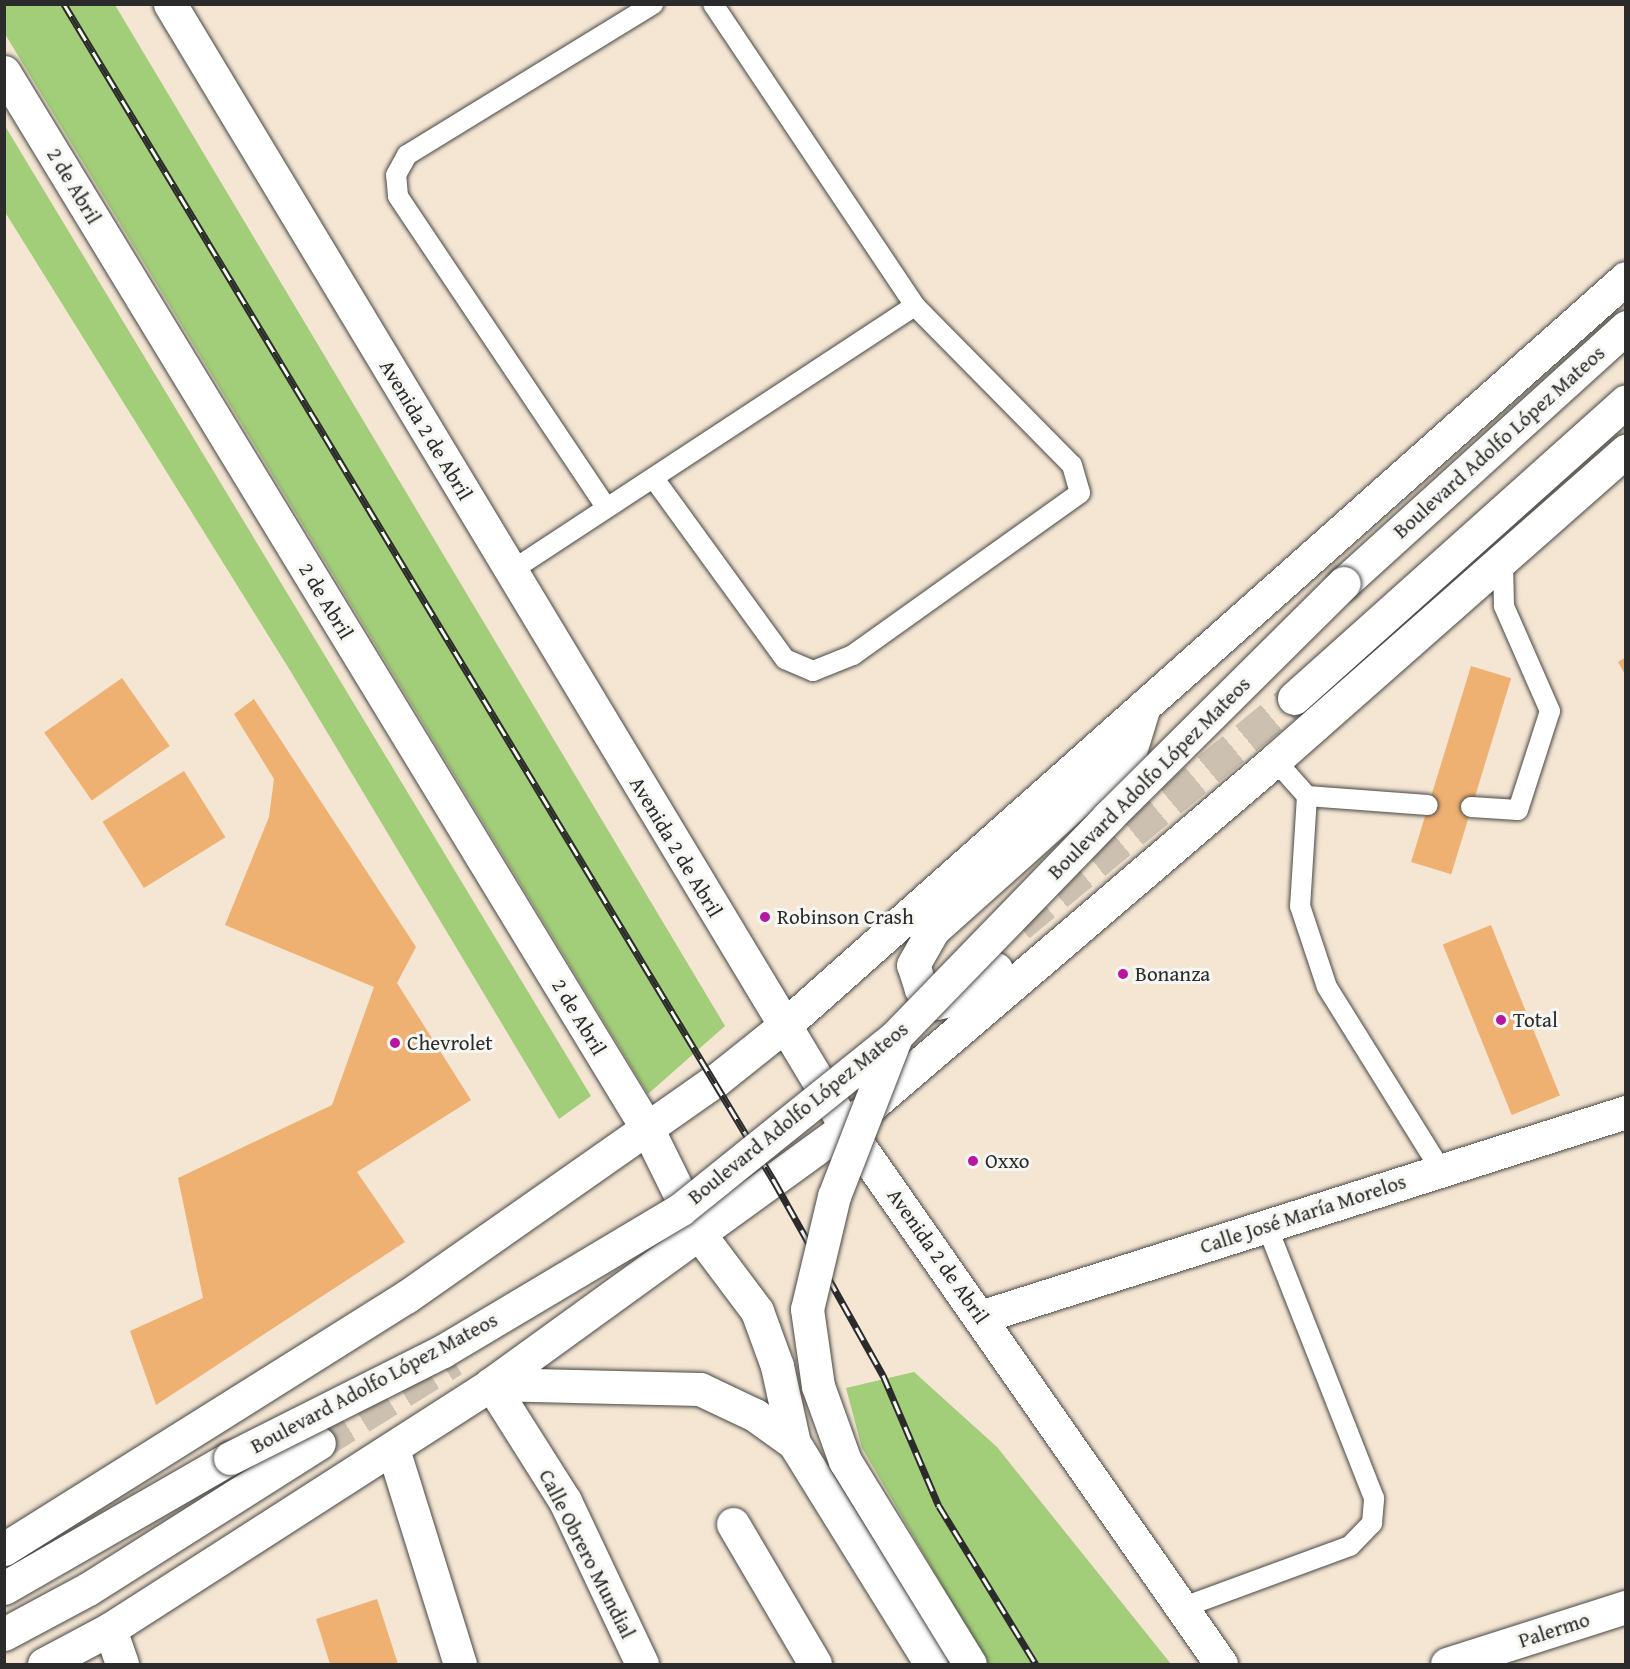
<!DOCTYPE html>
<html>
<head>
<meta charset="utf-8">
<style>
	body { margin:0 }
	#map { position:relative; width:1630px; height:1669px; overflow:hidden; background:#f4e6d3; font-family:"Gentium Book Plus",serif }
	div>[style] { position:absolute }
	.green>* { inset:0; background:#a2cd79 }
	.building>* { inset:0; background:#eeb172; transform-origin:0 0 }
	.primary-tunnel>* { height:33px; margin-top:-16.5px; transform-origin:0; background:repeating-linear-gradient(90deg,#ccc1b1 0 33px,transparent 0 49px) }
	.roads { filter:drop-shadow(0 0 2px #494744) drop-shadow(0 0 2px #494744) }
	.service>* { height:20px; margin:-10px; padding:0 10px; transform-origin:10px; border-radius:10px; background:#fff }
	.minor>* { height:33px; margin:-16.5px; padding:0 16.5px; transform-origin:16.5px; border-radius:16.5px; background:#fff }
	.tertiary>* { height:33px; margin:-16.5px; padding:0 16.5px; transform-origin:16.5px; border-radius:16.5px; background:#fff }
	.secondary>* { height:33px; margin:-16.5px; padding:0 16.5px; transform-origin:16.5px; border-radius:16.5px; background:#fff }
	.primary>* { height:33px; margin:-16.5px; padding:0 16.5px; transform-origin:16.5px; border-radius:16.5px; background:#fff }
	.rail>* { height:7px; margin-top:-3.5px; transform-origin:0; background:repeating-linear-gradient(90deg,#f6f6f2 0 14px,#2b2b2b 0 28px); box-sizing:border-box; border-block:2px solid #2b2b2b }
	.bridges { filter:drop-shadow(0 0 2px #494744) drop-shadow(0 0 2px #494744) }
	.primary-bridge>* { height:33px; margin:-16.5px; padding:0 16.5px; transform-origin:16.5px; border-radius:16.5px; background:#fff }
	.dots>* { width:16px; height:16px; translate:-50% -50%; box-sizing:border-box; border:3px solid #f6f6f2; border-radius:50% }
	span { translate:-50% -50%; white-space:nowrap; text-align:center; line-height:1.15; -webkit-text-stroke:6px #f6f6f2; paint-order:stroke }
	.street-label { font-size:21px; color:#2b2b2b }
	.poi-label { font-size:21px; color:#2b2b2b }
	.left { translate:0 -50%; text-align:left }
	.frame { position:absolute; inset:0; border:6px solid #2b2b2b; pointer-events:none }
</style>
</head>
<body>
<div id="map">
	<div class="green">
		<i style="clip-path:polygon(5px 4px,115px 5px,725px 1026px,648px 1094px,5px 34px)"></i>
		<i style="clip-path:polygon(5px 126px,591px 1096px,559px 1119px,291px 672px,5px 212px)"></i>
		<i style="clip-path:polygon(914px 1372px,997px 1447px,1171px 1664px,988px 1664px,862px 1448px,846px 1388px)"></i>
	</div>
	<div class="building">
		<i style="clip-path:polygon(1626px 657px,1626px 676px,1618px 662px)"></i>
		<i style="left:1471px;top:666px;width:42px;height:205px;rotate:17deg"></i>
		<i style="left:122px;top:678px;width:83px;height:95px;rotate:55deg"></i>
		<i style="clip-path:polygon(254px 699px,416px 947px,397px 983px,471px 1100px,357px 1172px,405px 1242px,156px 1405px,130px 1331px,203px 1298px,178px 1178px,332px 1105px,374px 987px,225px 925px,269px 817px,274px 779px,234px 714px)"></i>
		<i style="left:184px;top:771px;width:78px;height:96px;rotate:58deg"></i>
		<i style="left:1491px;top:925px;width:184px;height:52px;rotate:68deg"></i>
		<i style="clip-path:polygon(377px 1599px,398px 1664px,330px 1664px,316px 1619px)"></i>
	</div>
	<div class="primary-tunnel">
		<i style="left:1019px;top:925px;width:357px;rotate:-39.5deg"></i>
		<i style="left:319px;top:1443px;width:158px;rotate:-31.8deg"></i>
	</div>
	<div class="roads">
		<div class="service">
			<i style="left:713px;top:4px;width:363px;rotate:56.2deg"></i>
			<i style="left:606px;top:507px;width:374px;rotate:-123.8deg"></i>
			<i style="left:398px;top:196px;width:21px;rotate:-95deg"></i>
			<i style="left:396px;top:175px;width:23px;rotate:-61deg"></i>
			<i style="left:407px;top:155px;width:289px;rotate:-31.5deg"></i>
			<i style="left:511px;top:571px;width:483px;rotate:-33.3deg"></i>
			<i style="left:915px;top:306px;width:223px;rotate:45.4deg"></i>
			<i style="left:1072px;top:465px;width:29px;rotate:74deg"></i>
			<i style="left:1080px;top:493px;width:279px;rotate:144.5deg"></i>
			<i style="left:853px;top:655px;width:43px;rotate:158.2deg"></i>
			<i style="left:813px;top:671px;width:30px;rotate:-157deg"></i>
			<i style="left:785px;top:659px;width:223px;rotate:-126deg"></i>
			<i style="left:1275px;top:760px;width:48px;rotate:48.4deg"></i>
			<i style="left:1307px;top:796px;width:121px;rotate:4.3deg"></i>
			<i style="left:1307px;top:796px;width:110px;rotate:93.6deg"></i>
			<i style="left:1300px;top:906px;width:85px;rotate:71.6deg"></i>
			<i style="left:1327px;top:987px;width:216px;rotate:58.1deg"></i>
			<i style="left:1471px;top:807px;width:47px;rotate:3.7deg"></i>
			<i style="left:1518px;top:810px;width:104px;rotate:-72.1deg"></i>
			<i style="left:1550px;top:711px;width:115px;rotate:-113.7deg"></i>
			<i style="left:1504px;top:606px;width:44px;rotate:-91.3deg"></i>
			<i style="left:1184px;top:1607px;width:177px;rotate:-20.2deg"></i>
			<i style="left:1350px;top:1546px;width:32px;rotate:-46deg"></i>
			<i style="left:1372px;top:1523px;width:25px;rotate:-85deg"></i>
			<i style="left:1374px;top:1498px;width:292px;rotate:-111.5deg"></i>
		</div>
		<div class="minor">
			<i style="left:491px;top:1384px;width:138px;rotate:57.7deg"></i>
			<i style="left:565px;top:1501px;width:180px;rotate:64.7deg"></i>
			<i style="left:393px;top:1449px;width:225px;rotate:72.7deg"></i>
			<i style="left:733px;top:1524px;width:162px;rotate:59.6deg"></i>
			<i style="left:110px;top:1629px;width:37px;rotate:71deg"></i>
			<i style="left:1447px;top:1664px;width:188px;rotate:-17.7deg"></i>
		</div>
		<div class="tertiary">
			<i style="left:996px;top:969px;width:43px;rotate:138.8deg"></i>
			<i style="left:964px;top:997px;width:29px;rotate:168deg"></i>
			<i style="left:936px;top:1003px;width:21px;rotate:-137deg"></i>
			<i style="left:921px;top:989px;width:25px;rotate:-108deg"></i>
			<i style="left:913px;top:965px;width:40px;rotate:-60.3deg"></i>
			<i style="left:933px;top:930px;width:263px;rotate:-41.8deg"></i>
			<i style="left:1129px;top:755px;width:51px;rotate:-73deg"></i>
			<i style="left:491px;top:1384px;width:209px;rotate:1.4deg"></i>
			<i style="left:700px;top:1389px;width:61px;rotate:25.3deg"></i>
			<i style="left:755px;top:1415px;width:48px;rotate:35.7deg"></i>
			<i style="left:4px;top:1549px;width:474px;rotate:-32.1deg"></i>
			<i style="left:406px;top:1297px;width:377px;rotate:-35deg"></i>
			<i style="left:715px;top:1081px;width:88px;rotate:-38.6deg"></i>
			<i style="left:784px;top:1026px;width:1126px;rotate:-41.62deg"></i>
			<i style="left:44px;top:1664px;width:75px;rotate:-27.9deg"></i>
			<i style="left:110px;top:1629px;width:453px;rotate:-32.7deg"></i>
			<i style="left:491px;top:1384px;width:438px;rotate:-35.9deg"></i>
			<i style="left:846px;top:1127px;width:565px;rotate:-40.55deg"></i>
			<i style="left:1275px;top:760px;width:468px;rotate:-41.4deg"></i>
		</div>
		<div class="secondary">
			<i style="left:980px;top:1317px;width:678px;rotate:-17.61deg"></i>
		</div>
		<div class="primary">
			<i style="left:170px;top:4px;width:1311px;rotate:58.95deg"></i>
			<i style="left:846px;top:1127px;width:655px;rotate:55.07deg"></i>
			<i style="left:4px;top:72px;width:1239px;rotate:58.67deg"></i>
			<i style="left:648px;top:1130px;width:117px;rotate:63.7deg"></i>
			<i style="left:700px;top:1235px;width:95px;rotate:53.1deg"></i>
			<i style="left:757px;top:1311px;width:59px;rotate:70deg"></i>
			<i style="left:777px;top:1366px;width:79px;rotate:77.6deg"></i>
			<i style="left:794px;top:1443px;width:260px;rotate:58.2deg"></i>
			<i style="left:1344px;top:583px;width:381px;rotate:-42.2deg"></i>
			<i style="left:1294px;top:698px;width:445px;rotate:-41.8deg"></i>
			<i style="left:4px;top:1588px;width:261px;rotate:-29.9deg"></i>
			<i style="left:4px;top:1634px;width:95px;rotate:-28.2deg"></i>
			<i style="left:88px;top:1589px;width:273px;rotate:-32.3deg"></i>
		</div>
	</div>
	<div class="rail">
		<i style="left:64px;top:4px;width:1375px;rotate:58.9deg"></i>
		<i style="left:774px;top:1181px;width:223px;rotate:60.7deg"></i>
		<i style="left:883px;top:1375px;width:142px;rotate:66.9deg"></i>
		<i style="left:939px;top:1506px;width:185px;rotate:58.5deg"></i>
	</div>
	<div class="bridges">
		<div class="primary-bridge">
			<i style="left:895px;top:1039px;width:168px;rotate:111.2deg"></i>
			<i style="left:834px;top:1196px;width:116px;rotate:103.4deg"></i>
			<i style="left:807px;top:1309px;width:78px;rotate:81.9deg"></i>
			<i style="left:818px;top:1386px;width:80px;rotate:70.2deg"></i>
			<i style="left:845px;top:1461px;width:238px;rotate:58.4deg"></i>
			<i style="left:230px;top:1458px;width:238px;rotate:-26.7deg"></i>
			<i style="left:443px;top:1351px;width:277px;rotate:-30.8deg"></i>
			<i style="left:681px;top:1209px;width:275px;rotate:-38.8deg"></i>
			<i style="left:895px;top:1037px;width:306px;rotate:-45.9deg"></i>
			<i style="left:1108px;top:817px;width:332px;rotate:-44.8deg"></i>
		</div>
	</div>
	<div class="dots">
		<i style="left:765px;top:917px;background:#b5179e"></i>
		<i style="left:1123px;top:974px;background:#b5179e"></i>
		<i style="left:1501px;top:1020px;background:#b5179e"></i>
		<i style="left:395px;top:1043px;background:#b5179e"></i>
		<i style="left:973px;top:1161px;background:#b5179e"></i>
	</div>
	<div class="street-label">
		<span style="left:74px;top:186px;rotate:59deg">2 de Abril</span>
		<span style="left:426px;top:430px;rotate:59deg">Avenida 2 de Abril</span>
		<span style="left:1499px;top:442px;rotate:-42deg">Boulevard Adolfo López Mateos</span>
		<span style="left:326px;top:601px;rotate:59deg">2 de Abril</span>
		<span style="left:1149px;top:778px;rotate:-45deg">Boulevard Adolfo López Mateos</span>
		<span style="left:676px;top:847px;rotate:59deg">Avenida 2 de Abril</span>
		<span style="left:579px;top:1017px;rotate:59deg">2 de Abril</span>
		<span style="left:798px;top:1113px;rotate:-39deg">Boulevard Adolfo López Mateos</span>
		<span style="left:1303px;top:1214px;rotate:-18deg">Calle José María Morelos</span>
		<span style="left:938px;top:1256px;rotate:55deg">Avenida 2 de Abril</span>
		<span style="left:374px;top:1383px;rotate:-28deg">Boulevard Adolfo López Mateos</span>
		<span style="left:587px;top:1554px;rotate:63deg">Calle Obrero Mundial</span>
		<span style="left:1554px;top:1630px;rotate:-18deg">Palermo</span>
	</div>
	<div class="poi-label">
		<span class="left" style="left:777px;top:917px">Robinson Crash</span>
		<span class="left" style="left:1135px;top:974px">Bonanza</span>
		<span class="left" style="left:1513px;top:1020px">Total</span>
		<span class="left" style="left:407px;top:1043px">Chevrolet</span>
		<span class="left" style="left:985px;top:1161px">Oxxo</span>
	</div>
	<div class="frame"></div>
</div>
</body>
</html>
